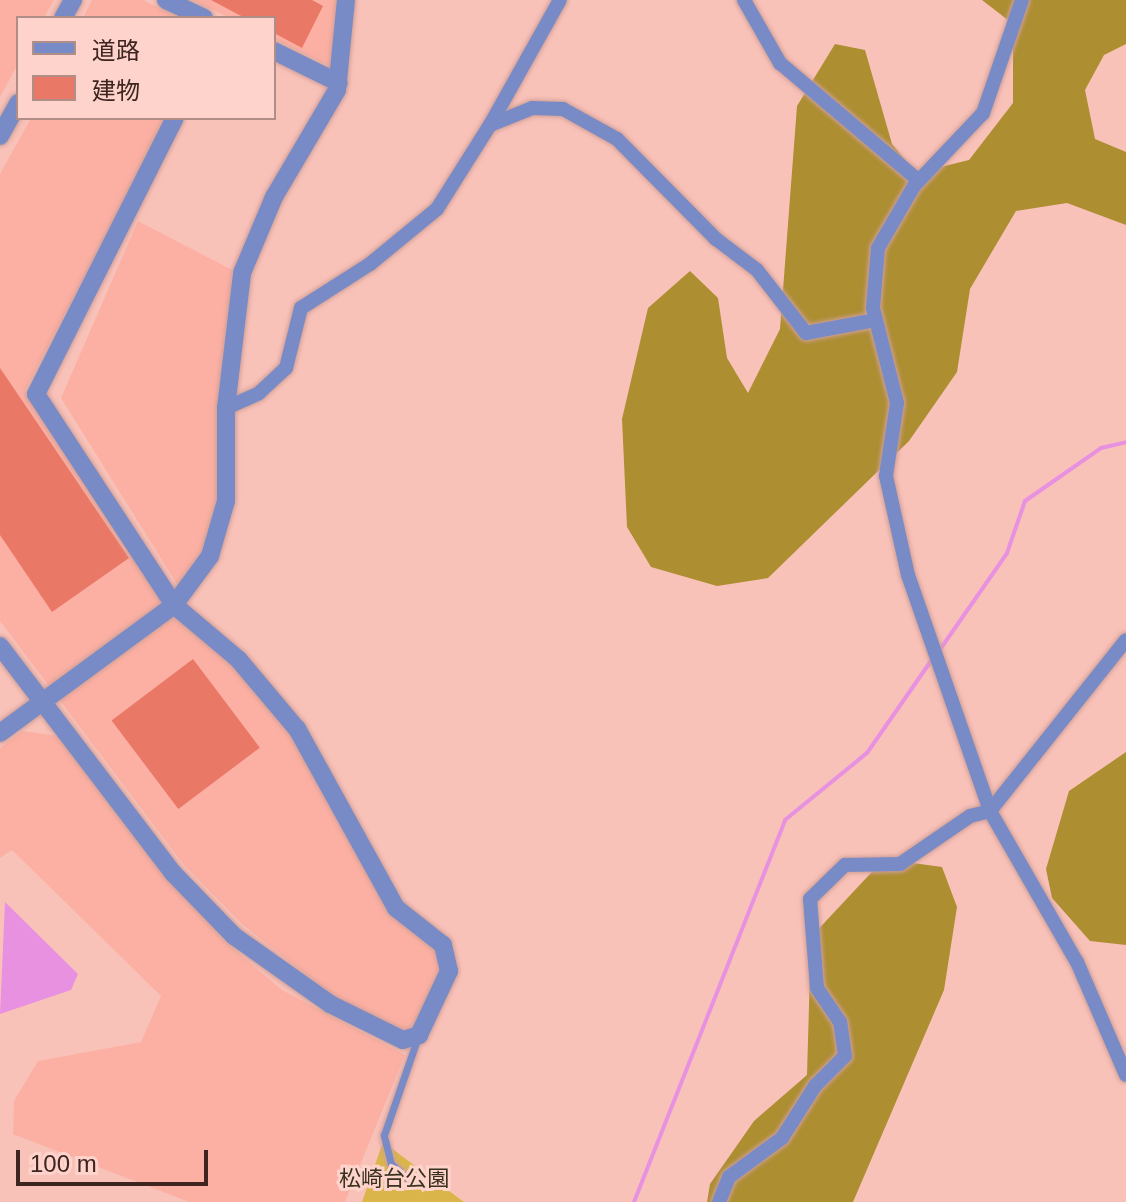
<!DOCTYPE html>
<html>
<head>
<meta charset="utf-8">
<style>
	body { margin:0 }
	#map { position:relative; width:1126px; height:1202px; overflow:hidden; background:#f9c2b9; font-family:Helvetica,"Noto Sans JP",sans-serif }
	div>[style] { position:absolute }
	.built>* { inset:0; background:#fcb0a3 }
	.green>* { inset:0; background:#dab64a }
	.forest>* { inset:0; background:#ad8e31 }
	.water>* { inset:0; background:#e791e0 }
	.stream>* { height:4px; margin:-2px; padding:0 2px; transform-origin:2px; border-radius:2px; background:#e791e0 }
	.building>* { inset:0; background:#ea7867; transform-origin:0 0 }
	.roads { filter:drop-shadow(0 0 2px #d09f97) drop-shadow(0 0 2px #d09f97) }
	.service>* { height:7px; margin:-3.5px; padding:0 3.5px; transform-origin:3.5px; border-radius:3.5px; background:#788bc6 }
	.minor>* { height:14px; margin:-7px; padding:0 7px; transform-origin:7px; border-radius:7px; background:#788bc6 }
	.tertiary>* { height:18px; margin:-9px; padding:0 9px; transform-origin:9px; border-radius:9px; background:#788bc6 }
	span { translate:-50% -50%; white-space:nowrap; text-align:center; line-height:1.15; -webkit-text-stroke:6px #fdd3cc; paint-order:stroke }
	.park-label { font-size:22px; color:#38311c }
	.legend { position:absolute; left:16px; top:16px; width:260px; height:104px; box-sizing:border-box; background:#fdd3cc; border:2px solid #b18d87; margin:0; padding:10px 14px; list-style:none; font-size:24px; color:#3f2520 }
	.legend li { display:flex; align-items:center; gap:16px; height:40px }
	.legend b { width:40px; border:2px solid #b18d87 }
	.scale { position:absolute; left:16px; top:1150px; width:192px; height:36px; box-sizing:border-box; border:4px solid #3f2520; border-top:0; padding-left:10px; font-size:24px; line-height:28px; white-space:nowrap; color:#3f2520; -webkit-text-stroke:6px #fdd3cc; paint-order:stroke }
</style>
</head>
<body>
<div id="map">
	<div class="built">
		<i style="clip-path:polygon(0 0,54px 0,44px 18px,18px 18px,18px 64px,0 97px)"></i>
		<i style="clip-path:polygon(92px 0,143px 0,179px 18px,83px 18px)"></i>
		<i style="clip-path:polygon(192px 0,340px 0,333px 67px,274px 39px,274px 18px,230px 18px)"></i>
		<i style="clip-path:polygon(31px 118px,167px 118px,25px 390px,164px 607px,244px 673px,296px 734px,374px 883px,438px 948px,442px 972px,410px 1033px,339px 1000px,242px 924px,184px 865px,0 621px,0 174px)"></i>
		<i style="clip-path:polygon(138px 221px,232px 270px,218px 494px,208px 543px,177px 584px,61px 398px)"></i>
		<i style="clip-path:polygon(22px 731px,59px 736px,223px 940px,282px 990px,405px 1055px,345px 1202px,189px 1202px,13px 1134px,14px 1101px,38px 1061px,141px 1042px,161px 996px,12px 850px,0 858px,0 748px)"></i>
	</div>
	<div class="green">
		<i style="clip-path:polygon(383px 1142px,464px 1202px,362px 1202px)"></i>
	</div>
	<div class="forest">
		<i style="clip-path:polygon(982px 0,1126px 0,1126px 44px,1104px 55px,1085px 90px,1095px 139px,1126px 152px,1126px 225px,1067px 203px,1016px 211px,970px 289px,957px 372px,909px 441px,768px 578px,717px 586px,651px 567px,627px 527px,622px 419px,648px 308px,690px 271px,718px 298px,727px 358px,748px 393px,780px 329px,797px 106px,835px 44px,865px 50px,892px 144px,916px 173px,969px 160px,1013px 103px,1013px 24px)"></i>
		<i style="clip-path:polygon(1126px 752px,1126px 945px,1090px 941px,1052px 898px,1046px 869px,1069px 791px)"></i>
		<i style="clip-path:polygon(884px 859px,942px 867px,957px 907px,944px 990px,853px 1202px,707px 1202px,710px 1184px,754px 1121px,807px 1075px,811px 937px)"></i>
	</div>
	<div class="water">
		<i style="clip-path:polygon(5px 902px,78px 974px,71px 990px,0 1014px)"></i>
	</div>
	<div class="stream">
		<i style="left:939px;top:651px;width:119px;rotate:-55.2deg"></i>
		<i style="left:1007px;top:553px;width:55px;rotate:-70.9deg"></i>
		<i style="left:1025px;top:501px;width:93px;rotate:-34.9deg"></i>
		<i style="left:1101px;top:448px;width:26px;rotate:-13deg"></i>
		<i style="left:634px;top:1202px;width:411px;rotate:-68.4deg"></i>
		<i style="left:785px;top:820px;width:106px;rotate:-39.3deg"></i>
		<i style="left:867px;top:753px;width:116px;rotate:-55.2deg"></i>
	</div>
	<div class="building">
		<i style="clip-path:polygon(211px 0,312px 0,323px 6px,302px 48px,274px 33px,274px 18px,245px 18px)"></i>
		<i style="clip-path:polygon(0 368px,129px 558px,52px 612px,0 535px)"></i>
		<i style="left:193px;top:659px;width:111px;height:102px;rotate:53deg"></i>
	</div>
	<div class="roads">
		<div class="service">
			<i style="left:412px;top:1182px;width:28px;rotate:-139deg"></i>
			<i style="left:391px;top:1164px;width:30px;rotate:-104deg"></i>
			<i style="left:384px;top:1135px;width:104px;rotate:-70.9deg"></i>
		</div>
		<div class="minor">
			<i style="left:744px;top:0;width:73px;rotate:60.3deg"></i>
			<i style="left:780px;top:63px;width:182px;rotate:40.3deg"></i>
			<i style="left:1022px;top:0;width:120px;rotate:109deg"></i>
			<i style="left:983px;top:113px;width:100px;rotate:133.4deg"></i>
			<i style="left:914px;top:186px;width:72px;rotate:120.1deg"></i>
			<i style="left:878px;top:248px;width:60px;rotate:94.8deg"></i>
			<i style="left:873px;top:308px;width:98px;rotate:75.8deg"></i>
			<i style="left:897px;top:403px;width:74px;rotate:98.6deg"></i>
			<i style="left:886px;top:476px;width:101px;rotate:77.5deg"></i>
			<i style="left:908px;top:575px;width:250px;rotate:70.8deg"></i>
			<i style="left:990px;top:811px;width:174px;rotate:60.1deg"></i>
			<i style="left:1077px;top:962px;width:123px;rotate:66.6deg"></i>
			<i style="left:490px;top:125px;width:143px;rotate:-60.8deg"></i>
			<i style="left:226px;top:408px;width:36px;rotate:-24deg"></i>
			<i style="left:259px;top:393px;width:37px;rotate:-43deg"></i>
			<i style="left:286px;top:368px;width:62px;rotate:-76deg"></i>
			<i style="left:301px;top:308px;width:82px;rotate:-32.5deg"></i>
			<i style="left:370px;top:264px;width:87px;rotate:-39.4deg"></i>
			<i style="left:437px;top:209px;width:99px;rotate:-57.8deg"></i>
			<i style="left:490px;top:125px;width:45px;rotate:-22deg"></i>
			<i style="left:532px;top:108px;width:31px;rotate:2deg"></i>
			<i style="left:563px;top:109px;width:62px;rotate:29.1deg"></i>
			<i style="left:617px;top:139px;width:141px;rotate:45.3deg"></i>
			<i style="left:716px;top:239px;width:51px;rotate:37.1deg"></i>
			<i style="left:757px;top:270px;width:80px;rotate:52.1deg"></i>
			<i style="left:806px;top:333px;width:70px;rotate:-10.7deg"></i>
			<i style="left:719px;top:1202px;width:27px;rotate:-68deg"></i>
			<i style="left:729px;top:1177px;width:66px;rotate:-36.3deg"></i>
			<i style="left:782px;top:1138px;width:62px;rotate:-57.6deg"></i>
			<i style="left:815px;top:1086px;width:42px;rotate:-45deg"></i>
			<i style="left:845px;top:1056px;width:34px;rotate:-98deg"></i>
			<i style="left:840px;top:1022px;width:41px;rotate:-124.1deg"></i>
			<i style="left:817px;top:988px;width:89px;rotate:-94.5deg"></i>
			<i style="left:810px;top:899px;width:49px;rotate:-44.2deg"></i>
			<i style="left:845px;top:865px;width:55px;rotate:-1deg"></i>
			<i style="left:900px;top:864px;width:85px;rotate:-34.4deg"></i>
			<i style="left:970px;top:816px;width:21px;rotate:-14deg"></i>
			<i style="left:990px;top:811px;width:218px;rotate:-51.5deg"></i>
		</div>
		<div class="tertiary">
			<i style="left:166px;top:0;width:42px;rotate:25.3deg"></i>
			<i style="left:63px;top:18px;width:21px;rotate:-61deg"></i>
			<i style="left:274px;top:51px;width:72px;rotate:26.2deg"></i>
			<i style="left:0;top:136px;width:38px;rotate:-61deg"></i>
			<i style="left:0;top:646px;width:285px;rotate:52.7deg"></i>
			<i style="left:173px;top:873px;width:88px;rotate:45.9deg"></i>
			<i style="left:234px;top:936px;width:118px;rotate:35.3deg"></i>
			<i style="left:330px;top:1004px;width:81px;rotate:26.3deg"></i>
			<i style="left:403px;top:1040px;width:17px;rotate:-17deg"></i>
			<i style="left:419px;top:1035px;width:71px;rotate:-64.9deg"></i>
			<i style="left:449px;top:971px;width:27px;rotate:-103deg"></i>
			<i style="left:443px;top:945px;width:60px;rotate:-141.8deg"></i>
			<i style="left:396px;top:908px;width:205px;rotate:-118.9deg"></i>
			<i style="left:297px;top:729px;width:92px;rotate:-130.1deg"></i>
			<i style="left:238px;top:659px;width:84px;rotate:-139.8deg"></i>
			<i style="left:174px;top:605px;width:252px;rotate:-123.2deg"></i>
			<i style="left:36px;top:394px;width:309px;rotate:-63.3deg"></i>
			<i style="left:0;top:733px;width:216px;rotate:-36.3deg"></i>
			<i style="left:174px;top:605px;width:61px;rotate:-53.7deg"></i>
			<i style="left:210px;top:556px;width:57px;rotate:-73.8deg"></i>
			<i style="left:226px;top:501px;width:93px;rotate:-90deg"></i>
			<i style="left:226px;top:408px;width:136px;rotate:-83.2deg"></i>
			<i style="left:242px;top:273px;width:82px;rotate:-67.2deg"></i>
			<i style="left:274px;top:197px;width:124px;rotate:-59.5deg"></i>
			<i style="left:337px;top:90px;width:90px;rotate:-84.3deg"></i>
		</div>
	</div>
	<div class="park-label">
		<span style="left:394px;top:1179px">松崎台公園</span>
	</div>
	<ul class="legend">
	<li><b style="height:10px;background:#788bc6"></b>道路</li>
	<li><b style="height:22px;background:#ea7867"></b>建物</li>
	</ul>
	<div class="scale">100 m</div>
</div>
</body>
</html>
